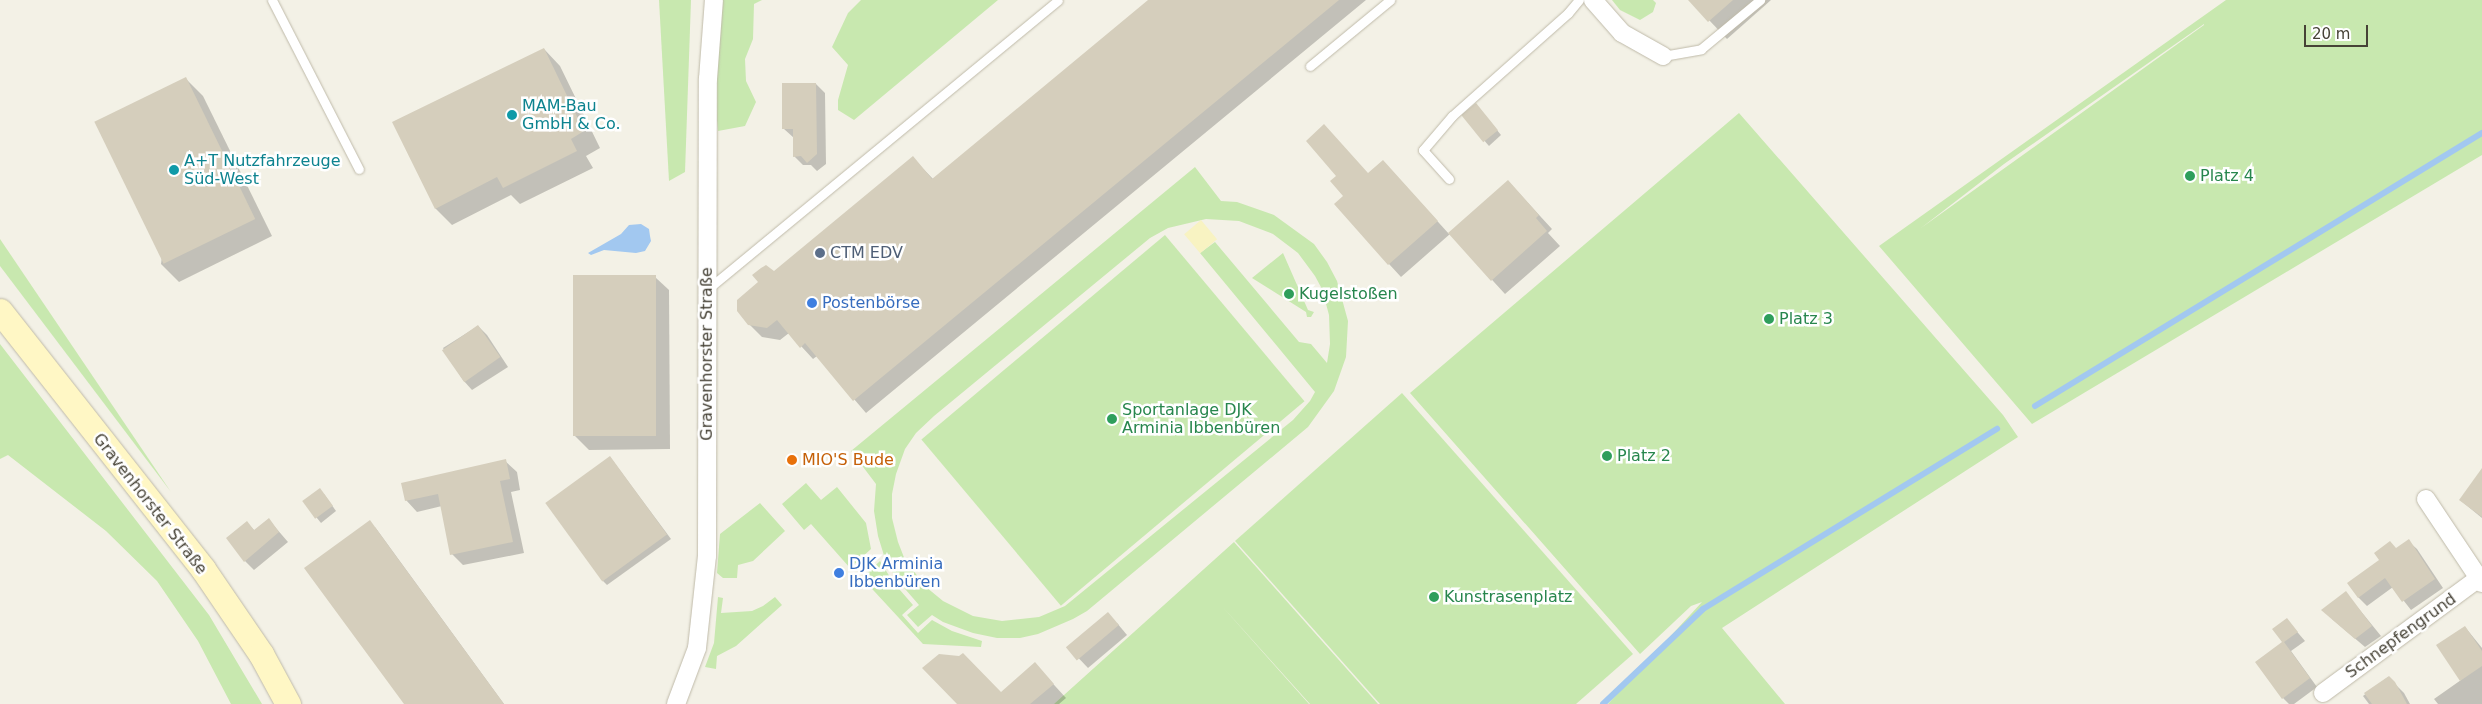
<!DOCTYPE html>
<html>
<head>
<meta charset="utf-8">
<style>
	body { margin:0 }
	#map { position:relative; width:2482px; height:704px; overflow:hidden; background:#f3f1e6; font-family:"DejaVu Sans",sans-serif }
	div>[style] { position:absolute }
	.green>* { inset:0; background:#c8e8af; transform-origin:0 0 }
	.sand>* { inset:0; background:#f8f3c2; transform-origin:0 0 }
	.water>* { inset:0; background:#a2c8f0 }
	.shadow>* { inset:0; background:#0003 }
	.stream>* { height:6px; margin:-3px; padding:0 3px; transform-origin:3px; border-radius:3px; background:#a2c8f0 }
	.building>* { inset:0; background:#d5cebc; transform-origin:0 0 }
	.roads { filter:drop-shadow(0 0 1px #bfbaa9) drop-shadow(0 0 1px #bfbaa9) }
	.service>* { height:9px; margin:-4.5px; padding:0 4.5px; transform-origin:4.5px; border-radius:4.5px; background:#fff }
	.minor>* { height:18px; margin:-9px; padding:0 9px; transform-origin:9px; border-radius:9px; background:#fff }
	.secondary>* { height:25px; margin:-12.5px; padding:0 12.5px; transform-origin:12.5px; border-radius:12.5px; background:#fff7c5 }
	.dots>* { width:14px; height:14px; translate:-50% -50%; box-sizing:border-box; border:2px solid #fff; border-radius:50% }
	span { translate:-50% -50%; white-space:nowrap; text-align:center; line-height:1.15; -webkit-text-stroke:5px #fff; paint-order:stroke }
	.culture-label { font-size:16px; color:#0d838f }
	.left { translate:0 -50%; text-align:left }
	.leisure-label { font-size:16px; color:#27864d }
	.service-label { font-size:16px; color:#4e5e75 }
	.shop-label { font-size:16px; color:#366cbe }
	.street-label { font-size:16px; color:#464236 }
	.food-label { font-size:16px; color:#c56008 }
	.scale { position:absolute; left:2304px; top:25px; width:64px; height:22px; box-sizing:border-box; border:2px solid #464236; border-top:0; padding-left:6px; font-size:15px; line-height:18px; white-space:nowrap; color:#464236; -webkit-text-stroke:4px #fff; paint-order:stroke }
</style>
</head>
<body>
<div id="map">
	<div class="green">
		<i style="clip-path:polygon(659px 0,691px 0,685px 172px,669px 181px)"></i>
		<i style="clip-path:polygon(717px 0,762px 0,754px 4px,753px 39px,745px 59px,746px 81px,756px 102px,745px 126px,718px 131px,713px 82px)"></i>
		<i style="clip-path:polygon(861px 0,998px 0,854px 120px,838px 110px,838px 100px,848px 65px,832px 47px,848px 13px)"></i>
		<i style="clip-path:polygon(1612px 0,1653px 0,1656px 3px,1653px 12px,1640px 20px,1620px 10px)"></i>
		<i style="clip-path:polygon(evenodd,2226px 0,2482px 0,2482px 155px,2032px 424px,1879px 246px,2226px 0,2204px 24px,2204px 25px,1921px 228px,2004px 164px,2204px 24px)"></i>
		<i style="clip-path:polygon(1739px 113px,2003px 415px,2018px 437px,1722px 628px,1785px 704px,1608px 704px,1702px 602px,1691px 606px,1640px 654px,1410px 393px)"></i>
		<i style="clip-path:polygon(evenodd,1195px 167px,1221px 201px,1237px 202px,1274px 215px,1314px 244px,1327px 262px,1337px 281px,1348px 321px,1346px 357px,1334px 391px,1308px 427px,1087px 611px,1073px 619px,1038px 634px,1020px 638px,997px 638px,973px 633px,943px 622px,932px 615px,918px 627px,907px 615px,919px 605px,899px 582px,886px 562px,878px 536px,874px 511px,876px 484px,851px 451px,1195px 167px,1206px 219px,1239px 221px,1273px 234px,1298px 253px,1315px 276px,1322px 289px,1329px 315px,1330px 344px,1327px 363px,1311px 344px,1299px 342px,1215px 242px,1200px 253px,1315px 392px,1310px 401px,1293px 420px,1065px 606px,1039px 617px,1002px 621px,973px 616px,943px 601px,926px 587px,905px 560px,898px 542px,892px 518px,892px 494px,896px 474px,905px 449px,916px 433px,934px 416px,1150px 238px,1168px 228px,1206px 219px)"></i>
		<i style="left:1165px;top:235px;width:217px;height:318px;rotate:50deg"></i>
		<i style="clip-path:polygon(0 239px,171px 492px,0 266px)"></i>
		<i style="clip-path:polygon(1283px 253px,1308px 310px,1314px 312px,1311px 317px,1307px 317px,1306px 312px,1252px 278px)"></i>
		<i style="clip-path:polygon(0 344px,209px 615px,262px 704px,231px 704px,198px 641px,157px 581px,106px 531px,8px 455px,0 459px)"></i>
		<i style="clip-path:polygon(1402px 393px,1633px 654px,1576px 704px,1380px 704px,1235px 541px)"></i>
		<i style="clip-path:polygon(806px 483px,821px 500px,837px 487px,866px 523px,871px 549px,850px 568px,811px 524px,804px 530px,782px 504px)"></i>
		<i style="clip-path:polygon(760px 503px,785px 531px,753px 561px,738px 565px,737px 578px,723px 578px,717px 573px,720px 534px)"></i>
		<i style="clip-path:polygon(1234px 542px,1378px 704px,1310px 704px,1221px 605px,1309px 704px,1054px 704px)"></i>
		<i style="clip-path:polygon(880px 561px,893px 582px,913px 605px,902px 615px,918px 633px,932px 620px,952px 631px,982px 641px,981px 647px,923px 644px,862px 578px)"></i>
		<i style="clip-path:polygon(718px 597px,723px 598px,721px 613px,752px 611px,763px 606px,775px 597px,782px 605px,736px 646px,717px 656px,716px 669px,705px 667px,714px 643px)"></i>
	</div>
	<div class="sand">
		<i style="left:1201px;top:220px;width:25px;height:22px;rotate:50deg"></i>
	</div>
	<div class="water">
		<i style="clip-path:polygon(641px 224px,649px 229px,650px 236px,651px 241px,645px 251px,636px 253px,604px 250px,591px 255px,588px 253px,621px 234px,629px 225px)"></i>
	</div>
	<div class="shadow">
		<i style="clip-path:polygon(1151px 0,1366px 0,866px 413px,817px 356px,813px 359px,789px 333px,780px 340px,762px 337px,749px 324px,774px 272px,913px 158px,934px 180px)"></i>
		<i style="clip-path:polygon(1690px 0,1771px 0,1727px 39px)"></i>
		<i style="clip-path:polygon(544px 49px,560px 66px,600px 148px,586px 156px,593px 168px,520px 204px,511px 195px,452px 225px,436px 209px,394px 122px)"></i>
		<i style="clip-path:polygon(185px 78px,203px 96px,272px 236px,179px 282px,161px 264px)"></i>
		<i style="clip-path:polygon(816px 84px,825px 93px,826px 164px,817px 171px,811px 165px,803px 165px,794px 156px,794px 138px,784px 129px)"></i>
		<i style="clip-path:polygon(1480px 109px,1501px 135px,1489px 146px,1463px 116px)"></i>
		<i style="clip-path:polygon(1383px 161px,1449px 234px,1508px 181px,1552px 229px,1548px 233px,1560px 246px,1505px 294px,1450px 234px,1401px 277px,1389px 264px,1368px 174px)"></i>
		<i style="clip-path:polygon(655px 277px,669px 290px,670px 449px,589px 450px,575px 436px)"></i>
		<i style="clip-path:polygon(478px 326px,487px 335px,508px 367px,472px 390px,463px 380px,443px 348px)"></i>
		<i style="clip-path:polygon(610px 457px,671px 539px,607px 585px,603px 581px)"></i>
		<i style="clip-path:polygon(505px 461px,517px 472px,520px 490px,511px 492px,524px 553px,463px 565px,452px 554px,442px 506px,417px 512px,406px 500px)"></i>
		<i style="clip-path:polygon(2482px 481px,2482px 518px,2460px 500px)"></i>
		<i style="clip-path:polygon(324px 494px,336px 511px,321px 523px,304px 502px)"></i>
		<i style="clip-path:polygon(269px 520px,288px 542px,254px 570px,245px 561px,247px 523px,255px 531px)"></i>
		<i style="clip-path:polygon(375px 527px,504px 704px,406px 704px)"></i>
		<i style="clip-path:polygon(2408px 541px,2417px 549px,2443px 588px,2411px 610px,2393px 587px,2367px 606px,2358px 597px,2397px 549px)"></i>
		<i style="clip-path:polygon(2346px 593px,2381px 636px,2365px 647px,2332px 619px)"></i>
		<i style="clip-path:polygon(2287px 620px,2305px 641px,2291px 651px,2317px 687px,2294px 704px,2289px 704px,2283px 698px,2283px 642px)"></i>
		<i style="clip-path:polygon(1117px 623px,1127px 635px,1088px 668px,1069px 648px)"></i>
		<i style="clip-path:polygon(2465px 627px,2482px 648px,2482px 704px,2438px 704px,2434px 699px,2461px 680px)"></i>
		<i style="clip-path:polygon(1035px 664px,1066px 698px,1059px 704px,959px 704px,1001px 694px)"></i>
		<i style="clip-path:polygon(2388px 677px,2404px 693px,2410px 704px,2369px 704px,2363px 696px)"></i>
	</div>
	<div class="stream">
		<i style="left:2035px;top:406px;width:524px;rotate:-31.41deg"></i>
		<i style="left:1603px;top:704px;width:138px;rotate:-43.5deg"></i>
		<i style="left:1703px;top:609px;width:345px;rotate:-31.5deg"></i>
	</div>
	<div class="building">
		<i style="clip-path:polygon(1148px 0,1339px 0,853px 401px,805px 343px,800px 348px,777px 320px,767px 328px,748px 325px,737px 311px,737px 300px,758px 282px,752px 275px,761px 268px,766px 265px,774px 271px,913px 156px,932px 179px)"></i>
		<i style="clip-path:polygon(1688px 0,1733px 0,1708px 22px)"></i>
		<i style="clip-path:polygon(544px 48px,584px 131px,571px 139px,577px 151px,503px 188px,497px 177px,435px 209px,392px 122px)"></i>
		<i style="left:186px;top:77px;width:158px;height:102px;rotate:64deg"></i>
		<i style="clip-path:polygon(782px 83px,816px 83px,817px 154px,807px 163px,801px 156px,793px 157px,793px 129px,782px 129px)"></i>
		<i style="left:1476px;top:103px;width:35px;height:19px;rotate:51deg"></i>
		<i style="clip-path:polygon(1324px 124px,1368px 173px,1383px 160px,1438px 221px,1388px 265px,1334px 204px,1343px 196px,1330px 181px,1336px 176px,1306px 141px)"></i>
		<i style="clip-path:polygon(1508px 180px,1539px 215px,1536px 218px,1547px 231px,1491px 281px,1448px 233px)"></i>
		<i style="left:656px;top:275px;width:161px;height:83px;rotate:90deg"></i>
		<i style="left:478px;top:325px;width:39px;height:44px;rotate:55deg"></i>
		<i style="left:610px;top:456px;width:97px;height:80px;rotate:54deg"></i>
		<i style="clip-path:polygon(506px 459px,510px 479px,500px 481px,513px 542px,450px 555px,438px 494px,405px 501px,401px 483px)"></i>
		<i style="clip-path:polygon(2482px 468px,2482px 517px,2459px 500px)"></i>
		<i style="left:320px;top:488px;width:22px;height:22px;rotate:54deg"></i>
		<i style="clip-path:polygon(269px 518px,279px 532px,244px 562px,226px 538px,247px 521px,254px 530px)"></i>
		<i style="clip-path:polygon(370px 520px,393px 552px,504px 704px,404px 704px,304px 568px)"></i>
		<i style="clip-path:polygon(2409px 539px,2435px 579px,2402px 602px,2385px 578px,2358px 598px,2347px 583px,2379px 560px,2374px 553px,2390px 541px,2396px 548px)"></i>
		<i style="clip-path:polygon(2346px 591px,2372px 626px,2355px 639px,2321px 610px)"></i>
		<i style="left:1108px;top:612px;width:17px;height:55px;rotate:50deg"></i>
		<i style="clip-path:polygon(2287px 618px,2298px 632px,2284px 642px,2310px 678px,2282px 699px,2255px 662px,2282px 642px,2272px 629px)"></i>
		<i style="clip-path:polygon(2465px 626px,2482px 651px,2482px 666px,2460px 681px,2436px 645px)"></i>
		<i style="clip-path:polygon(963px 653px,1001px 692px,1035px 662px,1054px 684px,1030px 704px,957px 704px,922px 668px,939px 654px,959px 656px)"></i>
		<i style="clip-path:polygon(2389px 676px,2395px 682px,2407px 704px,2372px 704px,2364px 693px)"></i>
	</div>
	<div class="roads">
		<div class="service">
			<i style="left:272px;top:0;width:190px;rotate:62.8deg"></i>
			<i style="left:1663px;top:56px;width:39px;rotate:-10deg"></i>
			<i style="left:1701px;top:49px;width:77px;rotate:-39.7deg"></i>
			<i style="left:1310px;top:66px;width:104px;rotate:-39.5deg"></i>
			<i style="left:1449px;top:179px;width:39px;rotate:-132deg"></i>
			<i style="left:1423px;top:150px;width:45px;rotate:-49.5deg"></i>
			<i style="left:1452px;top:116px;width:155px;rotate:-41.6deg"></i>
			<i style="left:1568px;top:13px;width:17px;rotate:-50deg"></i>
			<i style="left:709px;top:288px;width:452px;rotate:-39.5deg"></i>
		</div>
		<div class="minor">
			<i style="left:1593px;top:0;width:44px;rotate:48.7deg"></i>
			<i style="left:1622px;top:33px;width:47px;rotate:29.3deg"></i>
			<i style="left:2426px;top:499px;width:101px;rotate:56.3deg"></i>
			<i style="left:2323px;top:693px;width:194px;rotate:-36.4deg"></i>
			<i style="left:676px;top:704px;width:60px;rotate:-69.4deg"></i>
			<i style="left:697px;top:648px;width:93px;rotate:-83.8deg"></i>
			<i style="left:707px;top:556px;width:477px;rotate:-89.9deg"></i>
			<i style="left:708px;top:79px;width:79px;rotate:-85.7deg"></i>
		</div>
		<div class="secondary">
			<i style="left:0;top:311px;width:328px;rotate:51.8deg"></i>
			<i style="left:203px;top:569px;width:103px;rotate:55.7deg"></i>
			<i style="left:261px;top:654px;width:57px;rotate:61.6deg"></i>
		</div>
	</div>
	<div class="dots">
		<i style="left:512px;top:115px;background:#0f9aa8"></i>
		<i style="left:174px;top:170px;background:#0f9aa8"></i>
		<i style="left:2190px;top:176px;background:#2e9e5b"></i>
		<i style="left:820px;top:253px;background:#5c6f8a"></i>
		<i style="left:1289px;top:294px;background:#2e9e5b"></i>
		<i style="left:812px;top:303px;background:#3f7fe0"></i>
		<i style="left:1769px;top:319px;background:#2e9e5b"></i>
		<i style="left:1112px;top:419px;background:#2e9e5b"></i>
		<i style="left:1607px;top:456px;background:#2e9e5b"></i>
		<i style="left:792px;top:460px;background:#e8710a"></i>
		<i style="left:839px;top:573px;background:#3f7fe0"></i>
		<i style="left:1434px;top:597px;background:#2e9e5b"></i>
	</div>
	<div class="culture-label">
		<span class="left" style="left:522px;top:115px">MAM-Bau<br>GmbH &amp; Co.</span>
		<span class="left" style="left:184px;top:170px">A+T Nutzfahrzeuge<br>Süd-West</span>
	</div>
	<div class="leisure-label">
		<span class="left" style="left:2200px;top:176px">Platz 4</span>
		<span class="left" style="left:1299px;top:294px">Kugelstoßen</span>
		<span class="left" style="left:1779px;top:319px">Platz 3</span>
		<span class="left" style="left:1122px;top:419px">Sportanlage DJK<br>Arminia Ibbenbüren</span>
		<span class="left" style="left:1617px;top:456px">Platz 2</span>
		<span class="left" style="left:1444px;top:597px">Kunstrasenplatz</span>
	</div>
	<div class="service-label">
		<span class="left" style="left:830px;top:253px">CTM EDV</span>
	</div>
	<div class="shop-label">
		<span class="left" style="left:822px;top:303px">Postenbörse</span>
		<span class="left" style="left:849px;top:573px">DJK Arminia<br>Ibbenbüren</span>
	</div>
	<div class="street-label">
		<span style="left:707px;top:354px;rotate:-90deg">Gravenhorster Straße</span>
		<span style="left:150px;top:504px;rotate:52deg">Gravenhorster Straße</span>
		<span style="left:2401px;top:636px;rotate:-36deg">Schnepfengrund</span>
	</div>
	<div class="food-label">
		<span class="left" style="left:802px;top:460px">MIO'S Bude</span>
	</div>
	<div class="scale">20 m</div>
</div>
</body>
</html>
